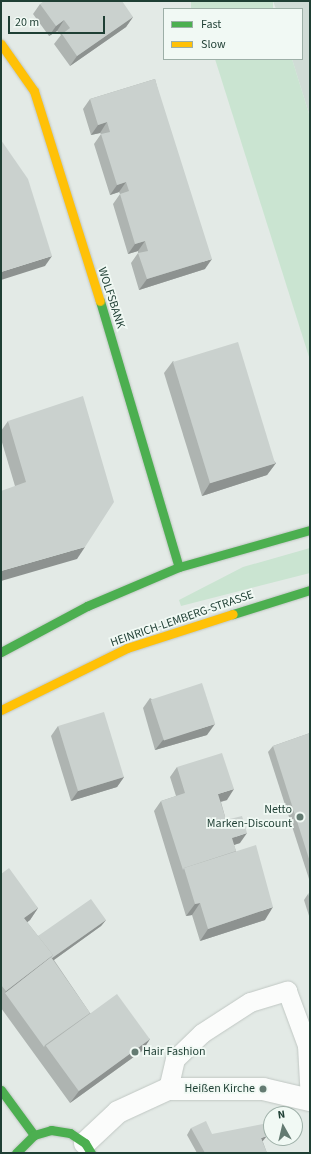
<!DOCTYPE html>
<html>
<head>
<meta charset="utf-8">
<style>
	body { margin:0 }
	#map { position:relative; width:311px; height:1154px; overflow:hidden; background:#e3eae6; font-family:"Source Sans 3",sans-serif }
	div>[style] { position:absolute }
	.built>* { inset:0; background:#d0dcd6 }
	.green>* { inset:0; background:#cae4d1; transform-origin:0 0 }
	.roads { filter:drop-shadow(0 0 1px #c0c7c3) drop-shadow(0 0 1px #c0c7c3) }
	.lane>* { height:19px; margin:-9.5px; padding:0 9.5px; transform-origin:9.5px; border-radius:9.5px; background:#fbfcfb }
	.street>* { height:22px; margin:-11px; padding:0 11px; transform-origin:11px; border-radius:11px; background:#fbfcfb }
	.fast>* { height:9px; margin:-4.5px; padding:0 4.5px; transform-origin:4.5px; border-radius:4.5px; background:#4caf50 }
	.slow>* { height:9px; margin:-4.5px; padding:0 4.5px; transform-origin:4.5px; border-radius:4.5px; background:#ffc107 }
	.wall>* { inset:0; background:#aeb4b1 }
	.shaded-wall>* { inset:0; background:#8d9290 }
	.building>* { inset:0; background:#cad1ce; transform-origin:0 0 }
	.dots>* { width:11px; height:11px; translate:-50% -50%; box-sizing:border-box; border:2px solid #f1f9f4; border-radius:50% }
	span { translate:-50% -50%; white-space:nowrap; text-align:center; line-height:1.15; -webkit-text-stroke:3.5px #f1f9f4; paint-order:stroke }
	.street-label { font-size:12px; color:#1f3f34 }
	.poi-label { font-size:12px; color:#1f3f34 }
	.right { translate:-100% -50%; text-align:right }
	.left { translate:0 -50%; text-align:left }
	.frame { position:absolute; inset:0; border:2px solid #1f3f34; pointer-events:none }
	.legend { position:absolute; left:163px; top:8px; width:140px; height:52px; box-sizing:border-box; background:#f1f9f4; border:1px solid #9dafa7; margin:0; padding:5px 7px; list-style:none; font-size:12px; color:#1f3f34 }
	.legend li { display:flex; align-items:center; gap:8px; height:20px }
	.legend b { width:20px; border:1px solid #9dafa7 }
	.north { position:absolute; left:263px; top:1106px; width:40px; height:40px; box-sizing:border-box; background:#f1f9f4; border:1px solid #9dafa7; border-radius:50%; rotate:352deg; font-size:11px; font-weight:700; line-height:16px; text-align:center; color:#1f3f34 }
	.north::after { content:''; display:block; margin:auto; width:14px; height:18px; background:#647b72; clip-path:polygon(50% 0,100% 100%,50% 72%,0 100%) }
	.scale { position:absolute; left:8px; top:16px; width:97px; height:18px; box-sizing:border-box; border:2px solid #1f3f34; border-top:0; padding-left:5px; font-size:12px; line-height:14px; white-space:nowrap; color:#1f3f34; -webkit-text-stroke:3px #f1f9f4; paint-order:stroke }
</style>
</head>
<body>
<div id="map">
	<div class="built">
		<i style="clip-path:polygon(273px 1px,310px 1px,310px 117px,292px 59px,302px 59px,302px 9px,276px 9px)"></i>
	</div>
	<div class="green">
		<i style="left:191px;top:1px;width:82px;height:9px"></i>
		<i style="clip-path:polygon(215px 59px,292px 59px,310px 117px,310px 360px)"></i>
		<i style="clip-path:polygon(310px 548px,310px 573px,181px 606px,179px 600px,243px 567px)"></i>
	</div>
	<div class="roads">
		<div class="lane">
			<i style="left:168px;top:1089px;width:31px;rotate:-77deg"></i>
			<i style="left:175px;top:1059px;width:37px;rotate:-44deg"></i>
			<i style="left:202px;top:1033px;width:57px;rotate:-32.9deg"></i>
			<i style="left:250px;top:1002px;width:39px;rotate:-17deg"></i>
			<i style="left:287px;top:991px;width:58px;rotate:69.7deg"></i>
			<i style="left:307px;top:1045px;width:55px;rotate:86.9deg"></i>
		</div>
		<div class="street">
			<i style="left:85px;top:1143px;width:45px;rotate:-43.2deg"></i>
			<i style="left:118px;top:1112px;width:55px;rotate:-24.7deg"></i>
			<i style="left:168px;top:1089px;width:95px"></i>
			<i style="left:263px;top:1089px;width:48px;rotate:13.2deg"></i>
		</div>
		<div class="fast">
			<i style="left:100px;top:301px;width:277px;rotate:73.5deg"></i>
			<i style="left:233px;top:614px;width:81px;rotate:-17.3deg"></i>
			<i style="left:1px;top:652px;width:98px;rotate:-28.1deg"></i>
			<i style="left:87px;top:606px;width:100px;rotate:-23deg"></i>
			<i style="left:179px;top:567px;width:136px;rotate:-15.8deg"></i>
			<i style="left:1px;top:1090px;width:56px;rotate:53.7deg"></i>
			<i style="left:16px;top:1153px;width:25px;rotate:-45deg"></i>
			<i style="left:34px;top:1135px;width:18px;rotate:-16deg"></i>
			<i style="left:51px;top:1130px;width:19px;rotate:9deg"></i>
			<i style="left:70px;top:1133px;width:18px;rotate:34deg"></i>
			<i style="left:85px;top:1143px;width:12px;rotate:59deg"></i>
		</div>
		<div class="slow">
			<i style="left:1px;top:44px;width:57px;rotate:54.9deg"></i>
			<i style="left:34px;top:91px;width:220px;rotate:72.6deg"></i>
			<i style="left:1px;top:710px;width:140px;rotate:-26.2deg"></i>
			<i style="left:127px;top:648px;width:111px;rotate:-17.8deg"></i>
		</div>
	</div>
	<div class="wall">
		<i style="clip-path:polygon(40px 4px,133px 17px,126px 27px,70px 66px,54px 44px,61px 35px,57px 31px,49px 36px,33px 14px)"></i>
		<i style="clip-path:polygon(155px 79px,205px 269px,139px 290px,131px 263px,138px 253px,138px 251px,128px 254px,113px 204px,120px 194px,119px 192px,110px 195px,94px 144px,101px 134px,100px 133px,91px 135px,83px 109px,90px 99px)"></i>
		<i style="clip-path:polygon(173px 361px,276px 463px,267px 475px,202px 496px,164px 373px)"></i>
		<i style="clip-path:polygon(8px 421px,77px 559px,15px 486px,1px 439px,1px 431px)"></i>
		<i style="clip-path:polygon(150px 698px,207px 735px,155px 750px,143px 708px)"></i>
		<i style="clip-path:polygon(58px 726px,124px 777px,117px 787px,71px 801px,51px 736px)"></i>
		<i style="clip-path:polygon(310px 733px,310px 882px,268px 752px,273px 746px)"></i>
		<i style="clip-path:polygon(177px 767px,227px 800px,221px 802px,226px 820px,240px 843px,234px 845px,236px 851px,265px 920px,200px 941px,192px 915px,186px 916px,154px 811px,161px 801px,176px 796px,170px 777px)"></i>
		<i style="clip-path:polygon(1px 874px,38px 908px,30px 920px,27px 922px,38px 936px,106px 920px,101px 926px,54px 960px,90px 1013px,150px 1039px,142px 1051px,70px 1103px,1px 1008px)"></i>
		<i style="clip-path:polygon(310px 893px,310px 919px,304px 900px,308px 894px)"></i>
		<i style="clip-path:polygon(191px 1128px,212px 1134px,263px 1142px,267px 1153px,197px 1153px,187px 1135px)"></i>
	</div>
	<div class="shaded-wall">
		<i style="clip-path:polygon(133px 17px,126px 27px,70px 66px,77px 56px)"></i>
		<i style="clip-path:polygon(64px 20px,57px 31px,49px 36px,56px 26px)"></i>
		<i style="clip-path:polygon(107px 122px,100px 133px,91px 135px,98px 125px)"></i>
		<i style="clip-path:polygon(126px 182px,119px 192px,110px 195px,117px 185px)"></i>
		<i style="clip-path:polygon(145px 241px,138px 251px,128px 254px,135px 244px)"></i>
		<i style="clip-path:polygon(52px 256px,45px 266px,1px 280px,1px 272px)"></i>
		<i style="clip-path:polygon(212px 259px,205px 269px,139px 290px,147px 279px)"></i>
		<i style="clip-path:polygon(276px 463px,267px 475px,202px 496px,210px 483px)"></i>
		<i style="clip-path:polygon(85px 547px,77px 559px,1px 581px,1px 571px)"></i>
		<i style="clip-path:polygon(215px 724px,207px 735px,155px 750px,163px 740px)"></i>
		<i style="clip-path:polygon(124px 777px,117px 787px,71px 801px,78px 791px)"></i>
		<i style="clip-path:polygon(234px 789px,227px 800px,211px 804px,218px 794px)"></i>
		<i style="clip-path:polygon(247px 833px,240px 843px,224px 848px,232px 838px)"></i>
		<i style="clip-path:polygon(200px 903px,192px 915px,186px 916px,195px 904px)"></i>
		<i style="clip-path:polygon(273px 907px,265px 920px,200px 941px,208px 929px)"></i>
		<i style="clip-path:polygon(38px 908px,30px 920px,16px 931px,24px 918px)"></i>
		<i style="clip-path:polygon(106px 920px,101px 926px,44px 967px,48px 961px)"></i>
		<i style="clip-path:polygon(53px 955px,44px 967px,5px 993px,6px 991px)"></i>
		<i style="clip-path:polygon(150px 1039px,142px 1051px,70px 1103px,79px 1091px)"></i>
		<i style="clip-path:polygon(267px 1136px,262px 1142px,261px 1138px)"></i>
	</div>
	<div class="building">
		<i style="clip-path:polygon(44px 1px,122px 1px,133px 17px,77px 56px,62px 34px,70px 28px,64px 20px,56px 26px,40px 4px)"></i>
		<i style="clip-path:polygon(155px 79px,212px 259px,147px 279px,138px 253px,148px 251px,145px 241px,135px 244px,120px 194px,129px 191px,126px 182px,117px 185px,101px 134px,110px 132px,107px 122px,98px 125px,90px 99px)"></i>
		<i style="clip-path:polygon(1px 140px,28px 179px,52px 256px,1px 272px)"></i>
		<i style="left:238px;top:342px;width:127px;height:68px;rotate:73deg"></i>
		<i style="clip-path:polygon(83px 396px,114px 502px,85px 547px,1px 571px,1px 491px,26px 482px,8px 421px)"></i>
		<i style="left:202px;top:683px;width:43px;height:54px;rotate:72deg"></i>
		<i style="left:104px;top:712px;width:68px;height:48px;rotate:73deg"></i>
		<i style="clip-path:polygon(310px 733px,310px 862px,273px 746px)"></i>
		<i style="clip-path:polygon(222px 753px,234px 789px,218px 794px,226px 820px,242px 816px,247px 833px,232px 838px,236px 851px,184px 868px,183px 870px,161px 801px,185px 793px,177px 767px)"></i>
		<i style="clip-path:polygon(256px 845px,273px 907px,208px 929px,200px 903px,195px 904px,184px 868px)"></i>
		<i style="clip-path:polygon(9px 868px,38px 908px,24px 918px,53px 955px,6px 991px,1px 985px,1px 874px)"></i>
		<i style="clip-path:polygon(310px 893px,310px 899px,308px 894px)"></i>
		<i style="clip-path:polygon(91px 899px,106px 920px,52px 958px,51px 957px,53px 955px,38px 936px)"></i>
		<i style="clip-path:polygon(51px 957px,90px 1013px,45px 1045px,44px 1047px,5px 993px)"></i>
		<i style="left:117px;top:994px;width:56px;height:88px;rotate:54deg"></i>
		<i style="clip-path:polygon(206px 1121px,212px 1134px,263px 1124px,269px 1129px,267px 1136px,261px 1138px,267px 1153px,205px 1153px,191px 1128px)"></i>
	</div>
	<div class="dots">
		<i style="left:300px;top:817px;background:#647b72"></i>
		<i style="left:135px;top:1052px;background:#647b72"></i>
		<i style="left:263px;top:1089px;background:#647b72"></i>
	</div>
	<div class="street-label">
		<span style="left:111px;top:298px;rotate:72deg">WOLFSBANK</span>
		<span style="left:182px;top:619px;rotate:-19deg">HEINRICH-LEMBERG-STRASSE</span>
	</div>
	<div class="poi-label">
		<span class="right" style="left:292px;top:817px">Netto<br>Marken-Discount</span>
		<span class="left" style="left:143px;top:1052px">Hair Fashion</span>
		<span class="right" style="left:255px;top:1089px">Heißen Kirche</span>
	</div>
	<div class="frame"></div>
	<ul class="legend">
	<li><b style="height:5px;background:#4caf50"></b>Fast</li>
	<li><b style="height:5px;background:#ffc107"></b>Slow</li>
	</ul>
	<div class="north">N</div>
	<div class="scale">20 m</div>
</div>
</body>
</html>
